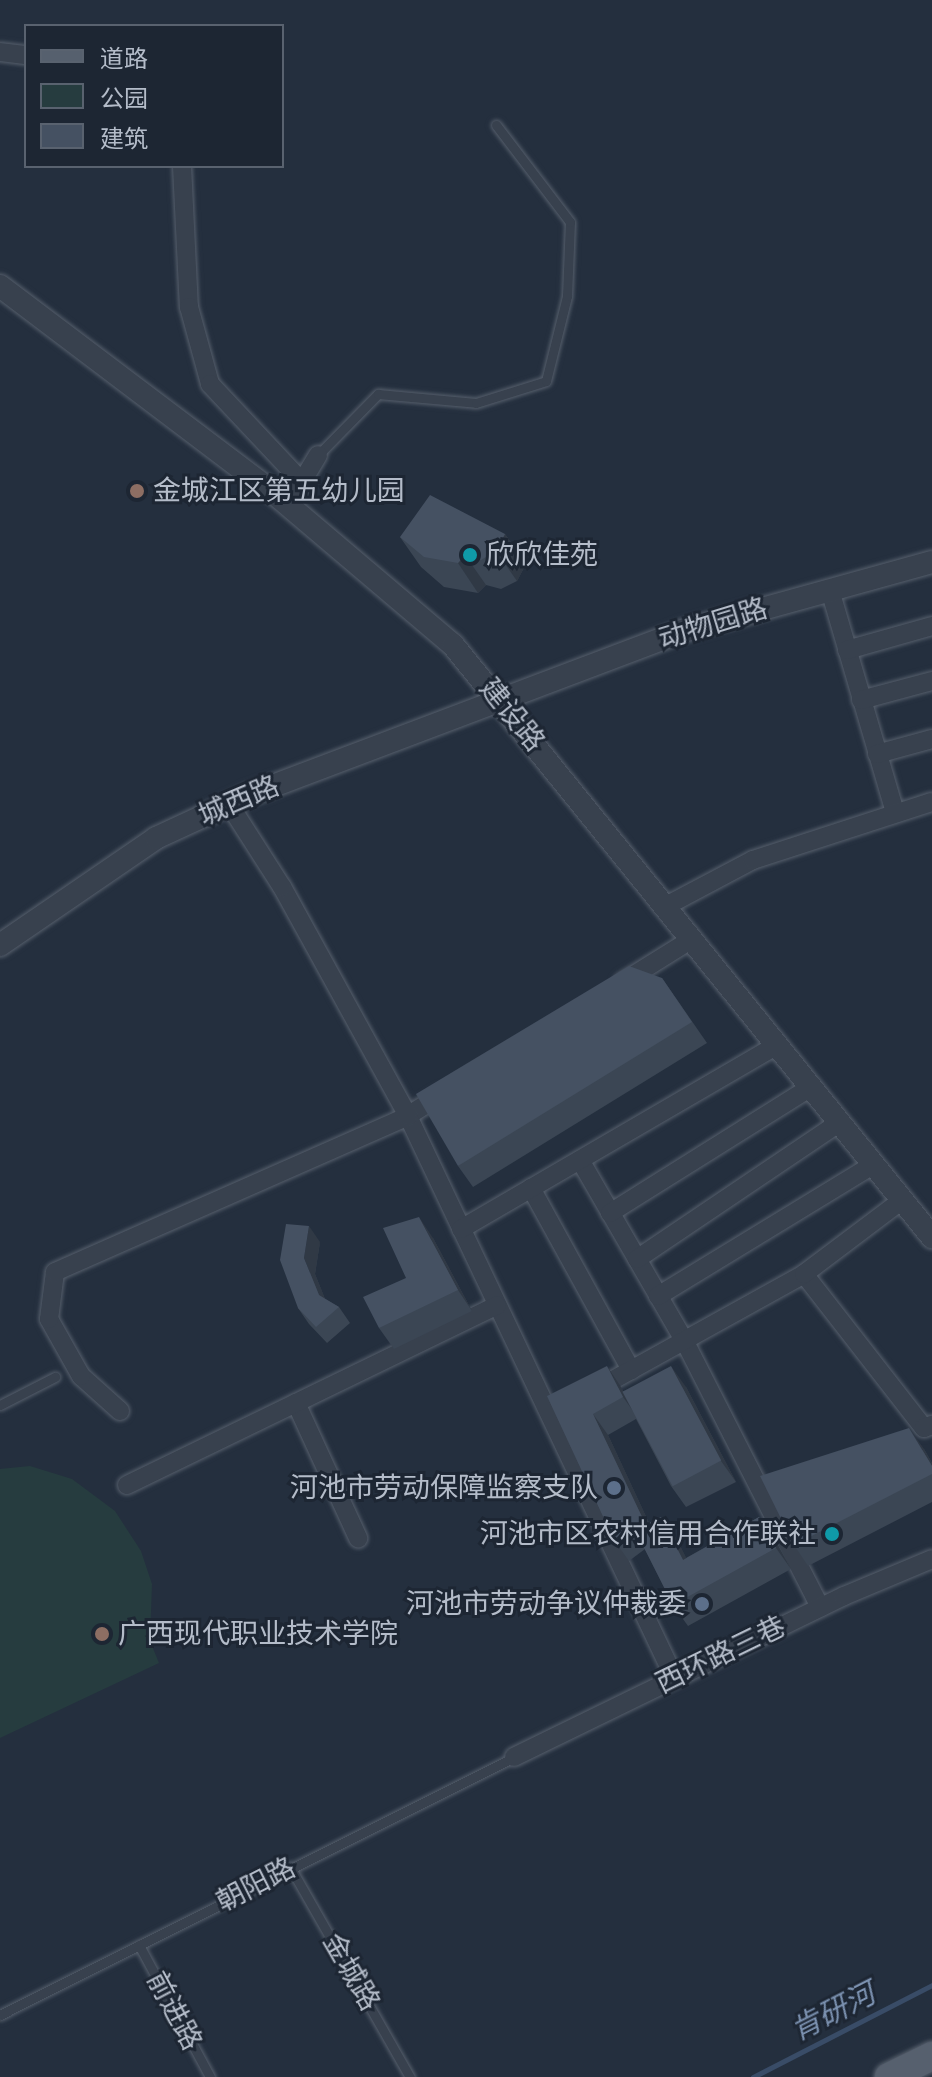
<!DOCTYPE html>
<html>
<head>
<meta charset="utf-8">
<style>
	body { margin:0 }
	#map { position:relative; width:932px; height:2077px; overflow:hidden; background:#242f3e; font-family:Rubik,"Noto Sans SC",sans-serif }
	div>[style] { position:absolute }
	.green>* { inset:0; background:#263c3f }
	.stream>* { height:5px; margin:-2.5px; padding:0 2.5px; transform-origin:2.5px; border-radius:2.5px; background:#394c67 }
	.roads { filter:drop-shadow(0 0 2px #565f6c) drop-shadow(0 0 2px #565f6c) }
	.service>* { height:9px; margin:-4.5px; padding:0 4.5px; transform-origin:4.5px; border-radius:4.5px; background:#38414e }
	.minor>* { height:18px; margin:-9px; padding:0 9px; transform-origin:9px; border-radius:9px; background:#38414e }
	.tertiary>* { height:22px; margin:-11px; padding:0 11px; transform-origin:11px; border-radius:11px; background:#38414e }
	.primary>* { height:28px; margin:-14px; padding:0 14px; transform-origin:14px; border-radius:14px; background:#56606e }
	.wall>* { inset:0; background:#3b4654 }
	.shaded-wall>* { inset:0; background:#303945 }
	.building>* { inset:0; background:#455162; transform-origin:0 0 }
	.dots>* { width:22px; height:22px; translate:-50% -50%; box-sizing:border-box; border:4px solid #1d2633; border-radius:50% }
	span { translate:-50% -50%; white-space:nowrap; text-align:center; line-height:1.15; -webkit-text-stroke:6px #1d2633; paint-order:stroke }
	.poi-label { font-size:28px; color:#b4bcc9 }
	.left { translate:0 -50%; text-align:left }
	.right { translate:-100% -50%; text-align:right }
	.street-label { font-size:28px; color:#b4bcc9 }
	.water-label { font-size:30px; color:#7c92b1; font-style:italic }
	.legend { position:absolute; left:24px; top:24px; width:260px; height:144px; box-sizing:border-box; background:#1d2633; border:2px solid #59626f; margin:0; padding:10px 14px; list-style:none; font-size:24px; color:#b4bcc9 }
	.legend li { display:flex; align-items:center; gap:16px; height:40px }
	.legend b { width:40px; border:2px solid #59626f }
</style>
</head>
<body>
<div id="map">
	<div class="green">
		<i style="clip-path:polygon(30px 1466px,72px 1479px,115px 1511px,141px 1551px,152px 1584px,150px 1641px,159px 1663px,0 1738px,0 1469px)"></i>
	</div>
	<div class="stream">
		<i style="left:753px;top:2077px;width:201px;rotate:-27.2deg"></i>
	</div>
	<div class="roads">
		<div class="service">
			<i style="left:318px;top:455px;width:86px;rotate:-45.5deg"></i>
			<i style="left:378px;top:394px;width:98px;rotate:5.2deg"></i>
			<i style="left:476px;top:403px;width:73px;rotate:-17.4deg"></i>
			<i style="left:546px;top:381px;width:88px;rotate:-76.1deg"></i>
			<i style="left:567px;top:296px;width:74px;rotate:-87.7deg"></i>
			<i style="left:570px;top:222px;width:122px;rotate:-127.3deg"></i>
			<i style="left:0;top:1405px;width:62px;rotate:-27deg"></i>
			<i style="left:290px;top:1867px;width:242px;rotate:60.3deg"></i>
			<i style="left:139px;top:1945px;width:150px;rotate:61.7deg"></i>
			<i style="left:0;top:2015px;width:575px;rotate:-26.65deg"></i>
		</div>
		<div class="minor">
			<i style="left:0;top:52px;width:26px;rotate:7deg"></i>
			<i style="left:182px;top:166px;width:141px;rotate:87.2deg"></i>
			<i style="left:189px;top:307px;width:80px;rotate:74.7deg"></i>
			<i style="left:210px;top:384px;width:134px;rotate:46.8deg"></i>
			<i style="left:288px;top:505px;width:58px;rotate:-59deg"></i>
			<i style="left:830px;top:590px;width:232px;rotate:73.7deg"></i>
			<i style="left:847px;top:650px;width:88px;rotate:-15.8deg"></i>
			<i style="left:861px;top:700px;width:73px;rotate:-15deg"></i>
			<i style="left:877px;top:754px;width:57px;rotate:-15.3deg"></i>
			<i style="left:666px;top:906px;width:98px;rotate:-27.9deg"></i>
			<i style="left:753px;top:860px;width:188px;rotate:-18deg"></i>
			<i style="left:623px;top:982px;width:81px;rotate:-31.9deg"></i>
			<i style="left:441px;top:1095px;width:39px;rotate:148deg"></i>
			<i style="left:408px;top:1116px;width:621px;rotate:64.63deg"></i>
			<i style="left:580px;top:1160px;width:208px;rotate:60deg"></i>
			<i style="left:684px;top:1340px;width:300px;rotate:63deg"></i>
			<i style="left:531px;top:1188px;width:208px;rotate:61.2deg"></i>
			<i style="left:610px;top:1213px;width:237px;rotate:-32.1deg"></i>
			<i style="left:461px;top:1229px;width:366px;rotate:-30.2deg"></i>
			<i style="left:637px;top:1259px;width:244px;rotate:-34deg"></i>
			<i style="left:804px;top:1274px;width:195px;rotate:52.1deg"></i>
			<i style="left:924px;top:1428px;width:9px;rotate:-21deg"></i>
			<i style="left:658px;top:1296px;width:252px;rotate:-31.4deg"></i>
			<i style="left:595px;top:1390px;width:239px;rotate:-29deg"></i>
			<i style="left:804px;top:1274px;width:121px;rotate:-37deg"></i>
			<i style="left:296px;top:1403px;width:149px;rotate:65.3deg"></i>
			<i style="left:120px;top:1411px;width:52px;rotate:-138.1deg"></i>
			<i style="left:81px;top:1376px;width:65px;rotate:-119.3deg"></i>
			<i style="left:49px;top:1319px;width:47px;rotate:-82.7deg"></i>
			<i style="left:55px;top:1272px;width:386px;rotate:-23.8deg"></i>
			<i style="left:408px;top:1116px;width:261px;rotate:-118.8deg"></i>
			<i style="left:282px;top:887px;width:98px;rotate:-122.6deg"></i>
			<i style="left:127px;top:1485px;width:411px;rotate:-25.9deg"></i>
			<i style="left:514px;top:1757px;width:367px;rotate:-26deg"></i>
			<i style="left:844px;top:1596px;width:95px;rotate:-22.8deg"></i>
		</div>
		<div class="tertiary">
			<i style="left:0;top:286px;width:345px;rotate:37.1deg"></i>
			<i style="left:275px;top:494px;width:233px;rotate:40.3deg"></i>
			<i style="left:453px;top:645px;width:762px;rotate:51.02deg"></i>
			<i style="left:0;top:945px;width:189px;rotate:-34.4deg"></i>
			<i style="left:156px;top:838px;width:102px;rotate:-24.8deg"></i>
			<i style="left:249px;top:795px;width:464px;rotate:-20.7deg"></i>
			<i style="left:683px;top:631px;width:258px;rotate:-15.5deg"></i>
		</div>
		<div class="primary">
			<i style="left:889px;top:2077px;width:48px;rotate:-26deg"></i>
		</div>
	</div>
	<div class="wall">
		<i style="clip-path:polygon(505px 534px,526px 564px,517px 581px,501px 589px,486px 585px,478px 593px,444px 587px,421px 567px,400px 537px)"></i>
		<i style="clip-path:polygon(662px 978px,707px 1043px,473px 1187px,458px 1166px)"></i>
		<i style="clip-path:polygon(433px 1238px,472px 1311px,394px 1349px,379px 1328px,406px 1278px)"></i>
		<i style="clip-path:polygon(320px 1242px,315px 1274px,325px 1299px,339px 1307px,350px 1323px,327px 1343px,309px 1324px,298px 1308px)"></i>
		<i style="clip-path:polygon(621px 1387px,623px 1391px,686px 1387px,736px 1482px,686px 1507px,671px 1486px,636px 1419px,608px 1435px,649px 1523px,661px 1517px,676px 1538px,686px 1558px,759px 1517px,774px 1538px,791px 1569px,688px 1626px,673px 1605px,645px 1549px,629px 1561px,614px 1540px,547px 1396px)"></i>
		<i style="clip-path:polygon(924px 1449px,932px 1463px,932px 1502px,808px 1566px,794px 1545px)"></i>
	</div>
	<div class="shaded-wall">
		<i style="clip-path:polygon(505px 534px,526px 564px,517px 581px,496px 551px)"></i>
		<i style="clip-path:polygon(465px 555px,486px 585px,478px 593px,458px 563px)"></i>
		<i style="clip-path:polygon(419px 1217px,433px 1238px,472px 1311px,458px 1290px)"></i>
		<i style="clip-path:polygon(309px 1226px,320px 1242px,315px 1274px,330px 1311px,319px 1295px,304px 1258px)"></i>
		<i style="clip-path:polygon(607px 1366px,621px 1387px,638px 1418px,623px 1397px)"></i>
		<i style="clip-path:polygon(671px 1366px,686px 1387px,736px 1482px,721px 1461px)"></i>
		<i style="clip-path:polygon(593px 1414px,608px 1435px,657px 1540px,643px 1519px)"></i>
		<i style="clip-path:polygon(909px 1428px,924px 1449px,932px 1463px,932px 1466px)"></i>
		<i style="clip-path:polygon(661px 1517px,676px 1538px,698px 1581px,683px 1560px)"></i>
		<i style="clip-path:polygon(759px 1517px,774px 1538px,791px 1569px,776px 1548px)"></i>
	</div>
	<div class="building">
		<i style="clip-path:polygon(430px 495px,505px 534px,496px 551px,481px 560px,465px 555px,458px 563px,424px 557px,400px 537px)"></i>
		<i style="clip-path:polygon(629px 966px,662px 978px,692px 1022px,458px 1166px,416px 1094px)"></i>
		<i style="clip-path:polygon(419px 1217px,458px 1290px,379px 1328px,363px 1297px,406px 1278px,383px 1228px)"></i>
		<i style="clip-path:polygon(286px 1224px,309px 1226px,304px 1258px,319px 1295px,339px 1307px,316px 1327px,298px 1308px,280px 1260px)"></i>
		<i style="clip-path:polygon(607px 1366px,623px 1397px,593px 1414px,643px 1519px,614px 1540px,547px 1396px)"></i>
		<i style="left:671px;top:1366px;width:107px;height:55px;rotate:62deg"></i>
		<i style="clip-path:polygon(909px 1428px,932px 1466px,932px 1474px,794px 1545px,760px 1476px)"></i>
		<i style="clip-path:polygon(661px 1517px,683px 1560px,759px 1517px,776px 1548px,673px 1605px,635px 1530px)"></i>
	</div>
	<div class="dots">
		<i style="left:137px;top:491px;background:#8d6e63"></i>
		<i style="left:470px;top:555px;background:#0f9aa8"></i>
		<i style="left:614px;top:1488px;background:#5c6f8a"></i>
		<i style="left:832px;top:1534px;background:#0f9aa8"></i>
		<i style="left:702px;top:1604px;background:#5c6f8a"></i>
		<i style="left:102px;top:1634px;background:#8d6e63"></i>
	</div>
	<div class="poi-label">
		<span class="left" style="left:153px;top:491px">金城江区第五幼儿园</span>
		<span class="left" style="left:486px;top:555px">欣欣佳苑</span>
		<span class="right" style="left:598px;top:1488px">河池市劳动保障监察支队</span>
		<span class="right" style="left:816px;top:1534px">河池市区农村信用合作联社</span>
		<span class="right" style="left:686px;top:1604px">河池市劳动争议仲裁委</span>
		<span class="left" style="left:118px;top:1634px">广西现代职业技术学院</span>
	</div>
	<div class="street-label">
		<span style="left:713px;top:624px;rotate:-17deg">动物园路</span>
		<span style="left:512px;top:715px;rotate:51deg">建设路</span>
		<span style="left:239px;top:801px;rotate:-23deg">城西路</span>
		<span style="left:721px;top:1655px;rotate:-26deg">西环路三巷</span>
		<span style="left:256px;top:1885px;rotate:-27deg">朝阳路</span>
		<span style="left:351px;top:1972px;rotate:60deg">金城路</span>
		<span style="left:174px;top:2011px;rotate:62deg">前进路</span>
	</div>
	<div class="water-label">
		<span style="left:833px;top:2012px;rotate:-27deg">肯研河</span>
	</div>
	<ul class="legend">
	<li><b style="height:10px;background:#56606e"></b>道路</li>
	<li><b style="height:22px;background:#263c3f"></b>公园</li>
	<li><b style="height:22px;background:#455162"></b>建筑</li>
	</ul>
</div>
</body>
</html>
